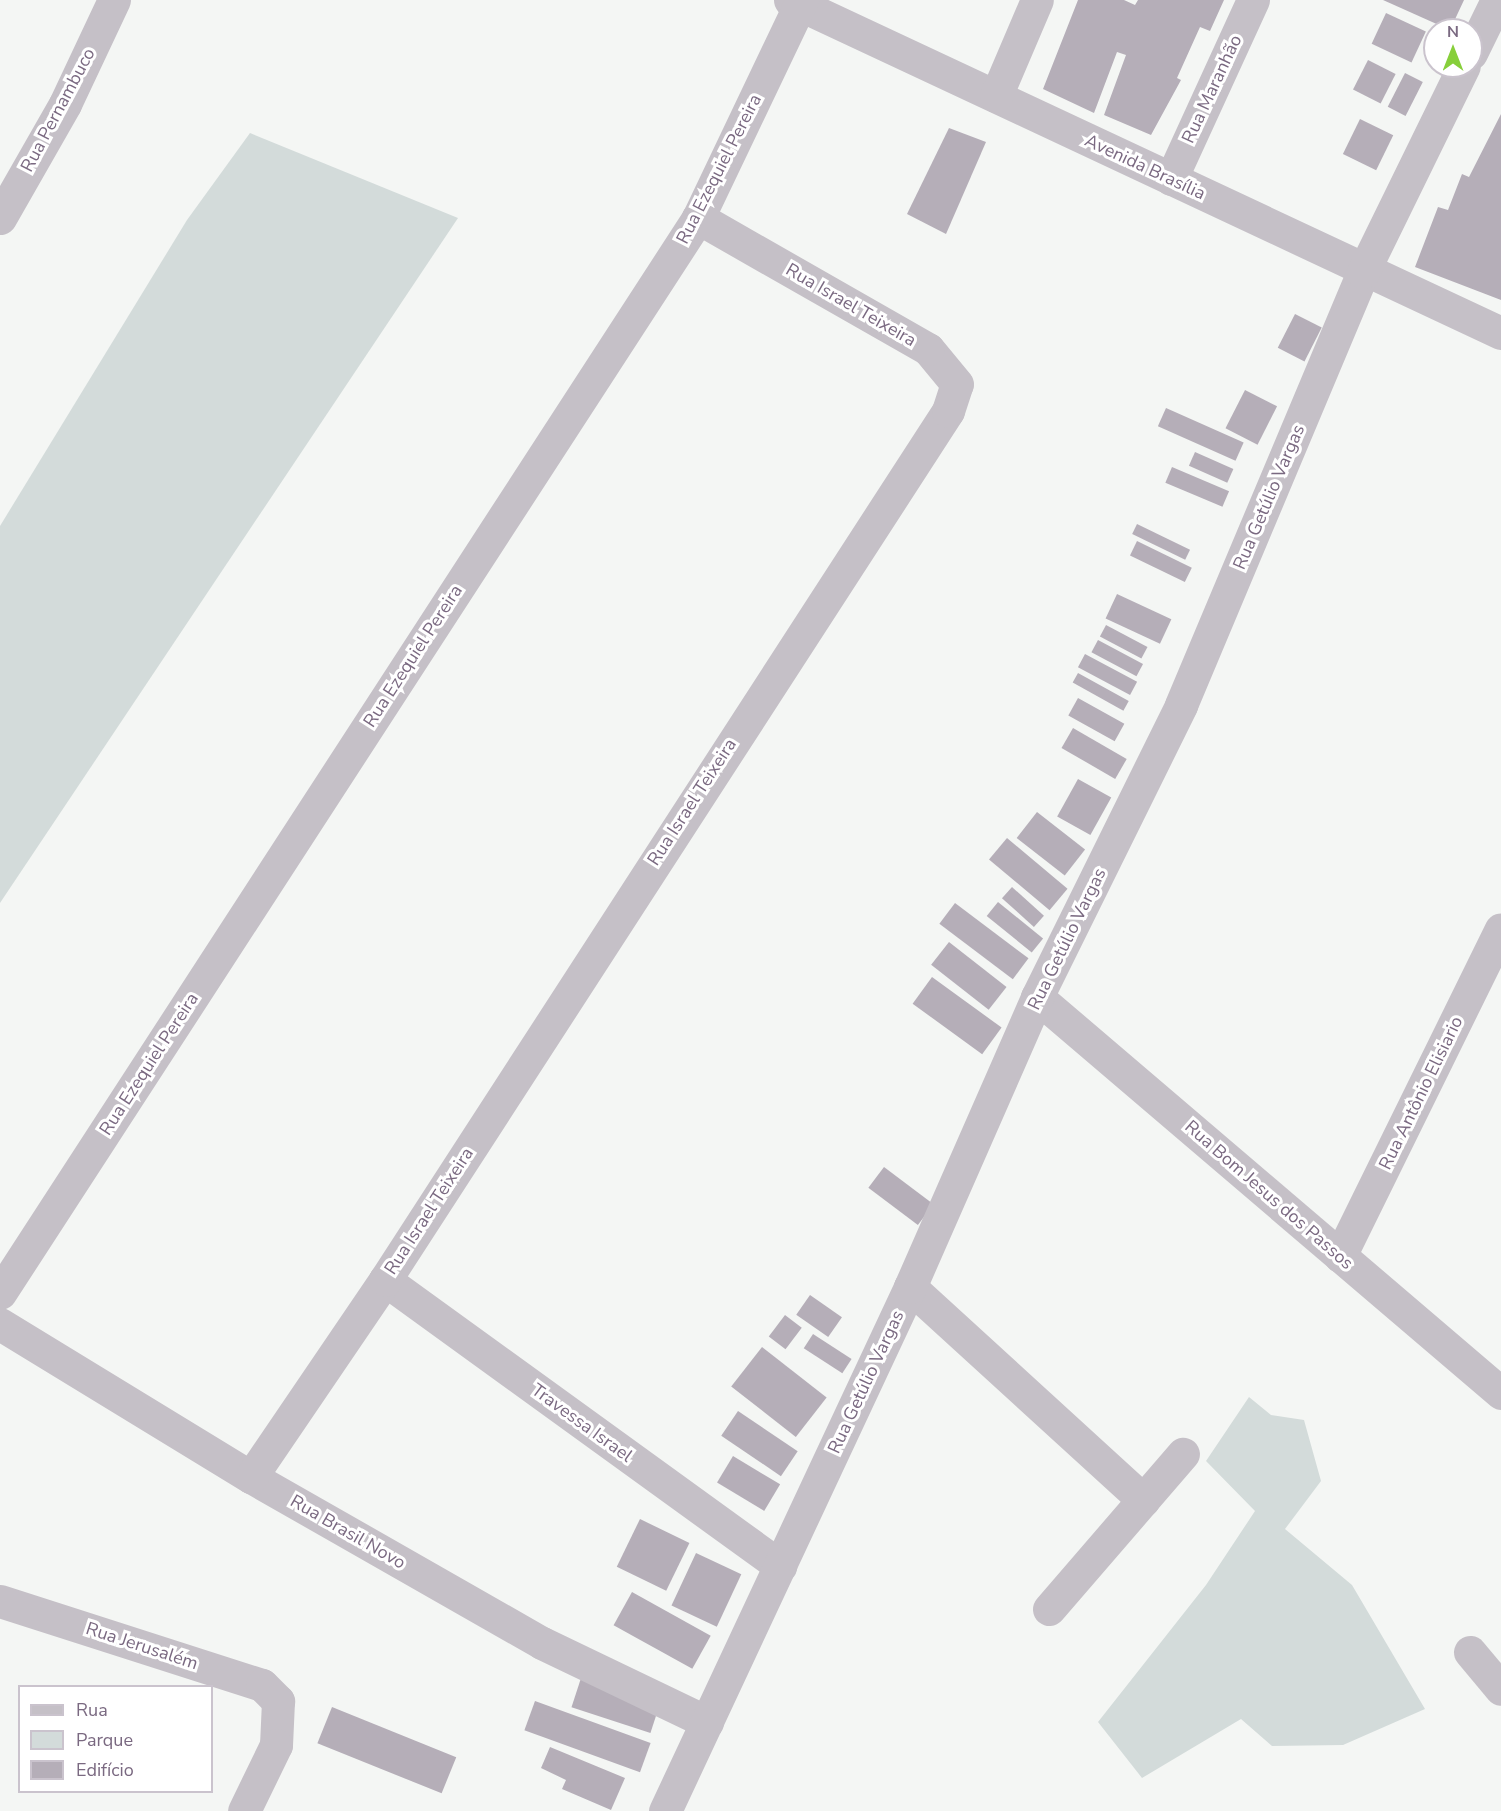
<!DOCTYPE html>
<html>
<head>
<meta charset="utf-8">
<style>
	body { margin:0 }
	#map { position:relative; width:1501px; height:1811px; overflow:hidden; background:#f4f6f4; font-family:"Nunito Sans",sans-serif }
	div>[style] { position:absolute }
	.green>* { inset:0; background:#d3dbda }
	.building>* { inset:0; background:#b5aeb8; transform-origin:0 0 }
	.minor>* { height:33px; margin:-16.5px; padding:0 16.5px; transform-origin:16.5px; border-radius:16.5px; background:#c5c0c7 }
	span { translate:-50% -50%; white-space:nowrap; text-align:center; line-height:1.15; -webkit-text-stroke:6px #fff; paint-order:stroke }
	.street-label { font-size:18px; color:#7a6981 }
	.legend { position:absolute; left:18px; top:1685px; width:195px; height:108px; box-sizing:border-box; background:#fff; border:2px solid #cac3cd; margin:0; padding:8px 10px; list-style:none; font-size:18px; color:#7a6981 }
	.legend li { display:flex; align-items:center; gap:12px; height:30px }
	.legend b { width:30px; border:2px solid #cac3cd }
	.north { position:absolute; left:1423px; top:18px; width:60px; height:60px; box-sizing:border-box; background:#fff; border:2px solid #cac3cd; border-radius:50%; rotate:0deg; font-size:16px; font-weight:700; line-height:24px; text-align:center; color:#7a6981 }
	.north::after { content:''; display:block; margin:auto; width:21px; height:27px; background:#87cf3b; clip-path:polygon(50% 0,100% 100%,50% 72%,0 100%) }
</style>
</head>
<body>
<div id="map">
	<div class="green">
		<i style="clip-path:polygon(250px 133px,458px 218px,0 903px,0 526px,187px 220px)"></i>
		<i style="clip-path:polygon(1249px 1397px,1271px 1415px,1304px 1420px,1321px 1481px,1285px 1529px,1352px 1585px,1425px 1709px,1343px 1745px,1272px 1746px,1241px 1719px,1142px 1778px,1098px 1722px,1206px 1585px,1255px 1511px,1206px 1461px)"></i>
	</div>
	<div class="building">
		<i style="clip-path:polygon(1078px 0,1124px 0,1135px 5px,1138px 0,1224px 0,1210px 31px,1200px 27px,1177px 78px,1181px 80px,1151px 135px,1104px 115px,1126px 55px,1117px 52px,1094px 113px,1043px 89px)"></i>
		<i style="clip-path:polygon(1383px 0,1464px 0,1450px 30px)"></i>
		<i style="left:1386px;top:13px;width:44px;height:34px;rotate:25deg"></i>
		<i style="left:1368px;top:60px;width:31px;height:33px;rotate:27deg"></i>
		<i style="left:1405px;top:73px;width:20px;height:38px;rotate:27deg"></i>
		<i style="clip-path:polygon(1501px 114px,1501px 300px,1415px 267px,1438px 207px,1448px 210px,1462px 174px,1469px 177px)"></i>
		<i style="left:1360px;top:119px;width:37px;height:39px;rotate:26deg"></i>
		<i style="clip-path:polygon(949px 128px,986px 142px,946px 234px,907px 214px)"></i>
		<i style="left:1295px;top:314px;width:30px;height:38px;rotate:27deg"></i>
		<i style="left:1245px;top:390px;width:36px;height:43px;rotate:27deg"></i>
		<i style="left:1166px;top:408px;width:85px;height:20px;rotate:24deg"></i>
		<i style="left:1195px;top:452px;width:42px;height:15px;rotate:24deg"></i>
		<i style="left:1172px;top:467px;width:62px;height:17px;rotate:23deg"></i>
		<i style="left:1137px;top:524px;width:59px;height:11px;rotate:26deg"></i>
		<i style="left:1137px;top:541px;width:61px;height:16px;rotate:26deg"></i>
		<i style="left:1117px;top:594px;width:60px;height:27px;rotate:25deg"></i>
		<i style="left:1106px;top:625px;width:47px;height:13px;rotate:28deg"></i>
		<i style="left:1098px;top:640px;width:51px;height:14px;rotate:28deg"></i>
		<i style="left:1085px;top:654px;width:59px;height:15px;rotate:28deg"></i>
		<i style="left:1078px;top:673px;width:58px;height:11px;rotate:29deg"></i>
		<i style="left:1078px;top:698px;width:53px;height:20px;rotate:29deg"></i>
		<i style="left:1073px;top:728px;width:62px;height:23px;rotate:30deg"></i>
		<i style="left:1078px;top:779px;width:38px;height:43px;rotate:29deg"></i>
		<i style="left:1037px;top:812px;width:61px;height:33px;rotate:38deg"></i>
		<i style="left:1007px;top:838px;width:79px;height:28px;rotate:40deg"></i>
		<i style="left:1012px;top:887px;width:43px;height:15px;rotate:42deg"></i>
		<i style="left:998px;top:902px;width:58px;height:18px;rotate:39deg"></i>
		<i style="left:955px;top:903px;width:92px;height:26px;rotate:37deg"></i>
		<i style="left:949px;top:942px;width:73px;height:29px;rotate:38deg"></i>
		<i style="left:932px;top:977px;width:86px;height:33px;rotate:36deg"></i>
		<i style="left:884px;top:1167px;width:62px;height:26px;rotate:37deg"></i>
		<i style="left:810px;top:1295px;width:39px;height:24px;rotate:35deg"></i>
		<i style="left:785px;top:1315px;width:21px;height:27px;rotate:37deg"></i>
		<i style="left:813px;top:1334px;width:46px;height:17px;rotate:33deg"></i>
		<i style="left:762px;top:1347px;width:82px;height:50px;rotate:38deg"></i>
		<i style="left:738px;top:1411px;width:72px;height:30px;rotate:34deg"></i>
		<i style="left:733px;top:1456px;width:55px;height:31px;rotate:31deg"></i>
		<i style="left:640px;top:1519px;width:55px;height:53px;rotate:26deg"></i>
		<i style="left:696px;top:1553px;width:50px;height:58px;rotate:25deg"></i>
		<i style="left:632px;top:1592px;width:90px;height:38px;rotate:29deg"></i>
		<i style="left:582px;top:1675px;width:83px;height:34px;rotate:18deg"></i>
		<i style="left:535px;top:1701px;width:123px;height:31px;rotate:20deg"></i>
		<i style="left:332px;top:1707px;width:134px;height:39px;rotate:22deg"></i>
		<i style="clip-path:polygon(550px 1747px,625px 1778px,611px 1810px,562px 1789px,566px 1780px,541px 1768px)"></i>
	</div>
	<div class="minor">
		<i style="left:790px;top:0;width:785px;rotate:25.1deg"></i>
		<i style="left:1471px;top:53px;width:59px;rotate:-63.9deg"></i>
		<i style="left:996px;top:96px;width:104px;rotate:-66.9deg"></i>
		<i style="left:1171px;top:179px;width:197px;rotate:-65.4deg"></i>
		<i style="left:0;top:218px;width:131px;rotate:-60.3deg"></i>
		<i style="left:65px;top:104px;width:115px;rotate:-64.8deg"></i>
		<i style="left:1037px;top:997px;width:610px;rotate:40.48deg"></i>
		<i style="left:1340px;top:1256px;width:364px;rotate:-63.8deg"></i>
		<i style="left:385px;top:1280px;width:488px;rotate:35.9deg"></i>
		<i style="left:910px;top:1287px;width:316px;rotate:42.4deg"></i>
		<i style="left:0;top:1293px;width:1282px;rotate:-57deg"></i>
		<i style="left:698px;top:218px;width:242px;rotate:-64.5deg"></i>
		<i style="left:0;top:1324px;width:294px;rotate:31.4deg"></i>
		<i style="left:251px;top:1477px;width:335px;rotate:29.7deg"></i>
		<i style="left:542px;top:1643px;width:183px;rotate:25.6deg"></i>
		<i style="left:251px;top:1477px;width:238px;rotate:-55.8deg"></i>
		<i style="left:385px;top:1280px;width:1035px;rotate:-57.06deg"></i>
		<i style="left:948px;top:411px;width:28px;rotate:-72deg"></i>
		<i style="left:957px;top:384px;width:45px;rotate:-129.6deg"></i>
		<i style="left:928px;top:349px;width:265px;rotate:-150.3deg"></i>
		<i style="left:0;top:1601px;width:275px;rotate:17.8deg"></i>
		<i style="left:262px;top:1685px;width:23px;rotate:45deg"></i>
		<i style="left:278px;top:1701px;width:44px;rotate:92.6deg"></i>
		<i style="left:276px;top:1745px;width:73px;rotate:115.9deg"></i>
		<i style="left:1049px;top:1609px;width:205px;rotate:-49.2deg"></i>
		<i style="left:1470px;top:1652px;width:48px;rotate:50deg"></i>
		<i style="left:665px;top:1811px;width:578px;rotate:-64.94deg"></i>
		<i style="left:910px;top:1287px;width:317px;rotate:-66.3deg"></i>
		<i style="left:1037px;top:997px;width:326px;rotate:-63.7deg"></i>
		<i style="left:1181px;top:705px;width:470px;rotate:-67.2deg"></i>
		<i style="left:1363px;top:272px;width:229px;rotate:-63.9deg"></i>
	</div>
	<div class="street-label">
		<span style="left:1212px;top:89px;rotate:-65deg">Rua Maranhão</span>
		<span style="left:58px;top:110px;rotate:-62deg">Rua Pernambuco</span>
		<span style="left:1145px;top:167px;rotate:25deg">Avenida Brasília</span>
		<span style="left:719px;top:169px;rotate:-63deg">Rua Ezequiel Pereira</span>
		<span style="left:851px;top:305px;rotate:30deg">Rua Israel Teixeira</span>
		<span style="left:1269px;top:497px;rotate:-67deg">Rua Getúlio Vargas</span>
		<span style="left:413px;top:656px;rotate:-57deg">Rua Ezequiel Pereira</span>
		<span style="left:692px;top:802px;rotate:-57deg">Rua Israel Teixeira</span>
		<span style="left:1067px;top:939px;rotate:-64deg">Rua Getúlio Vargas</span>
		<span style="left:149px;top:1064px;rotate:-57deg">Rua Ezequiel Pereira</span>
		<span style="left:1421px;top:1093px;rotate:-64deg">Rua Antônio Elisiario</span>
		<span style="left:1269px;top:1195px;rotate:41deg">Rua Bom Jesus dos Passos</span>
		<span style="left:429px;top:1211px;rotate:-57deg">Rua Israel Teixeira</span>
		<span style="left:866px;top:1382px;rotate:-65deg">Rua Getúlio Vargas</span>
		<span style="left:582px;top:1423px;rotate:36deg">Travessa Israel</span>
		<span style="left:348px;top:1532px;rotate:30deg">Rua Brasil Novo</span>
		<span style="left:142px;top:1646px;rotate:18deg">Rua Jerusalém</span>
	</div>
	<ul class="legend">
	<li><b style="height:8px;background:#c5c0c7"></b>Rua</li>
	<li><b style="height:16px;background:#d3dbda"></b>Parque</li>
	<li><b style="height:16px;background:#b5aeb8"></b>Edifício</li>
	</ul>
	<div class="north">N</div>
</div>
</body>
</html>
